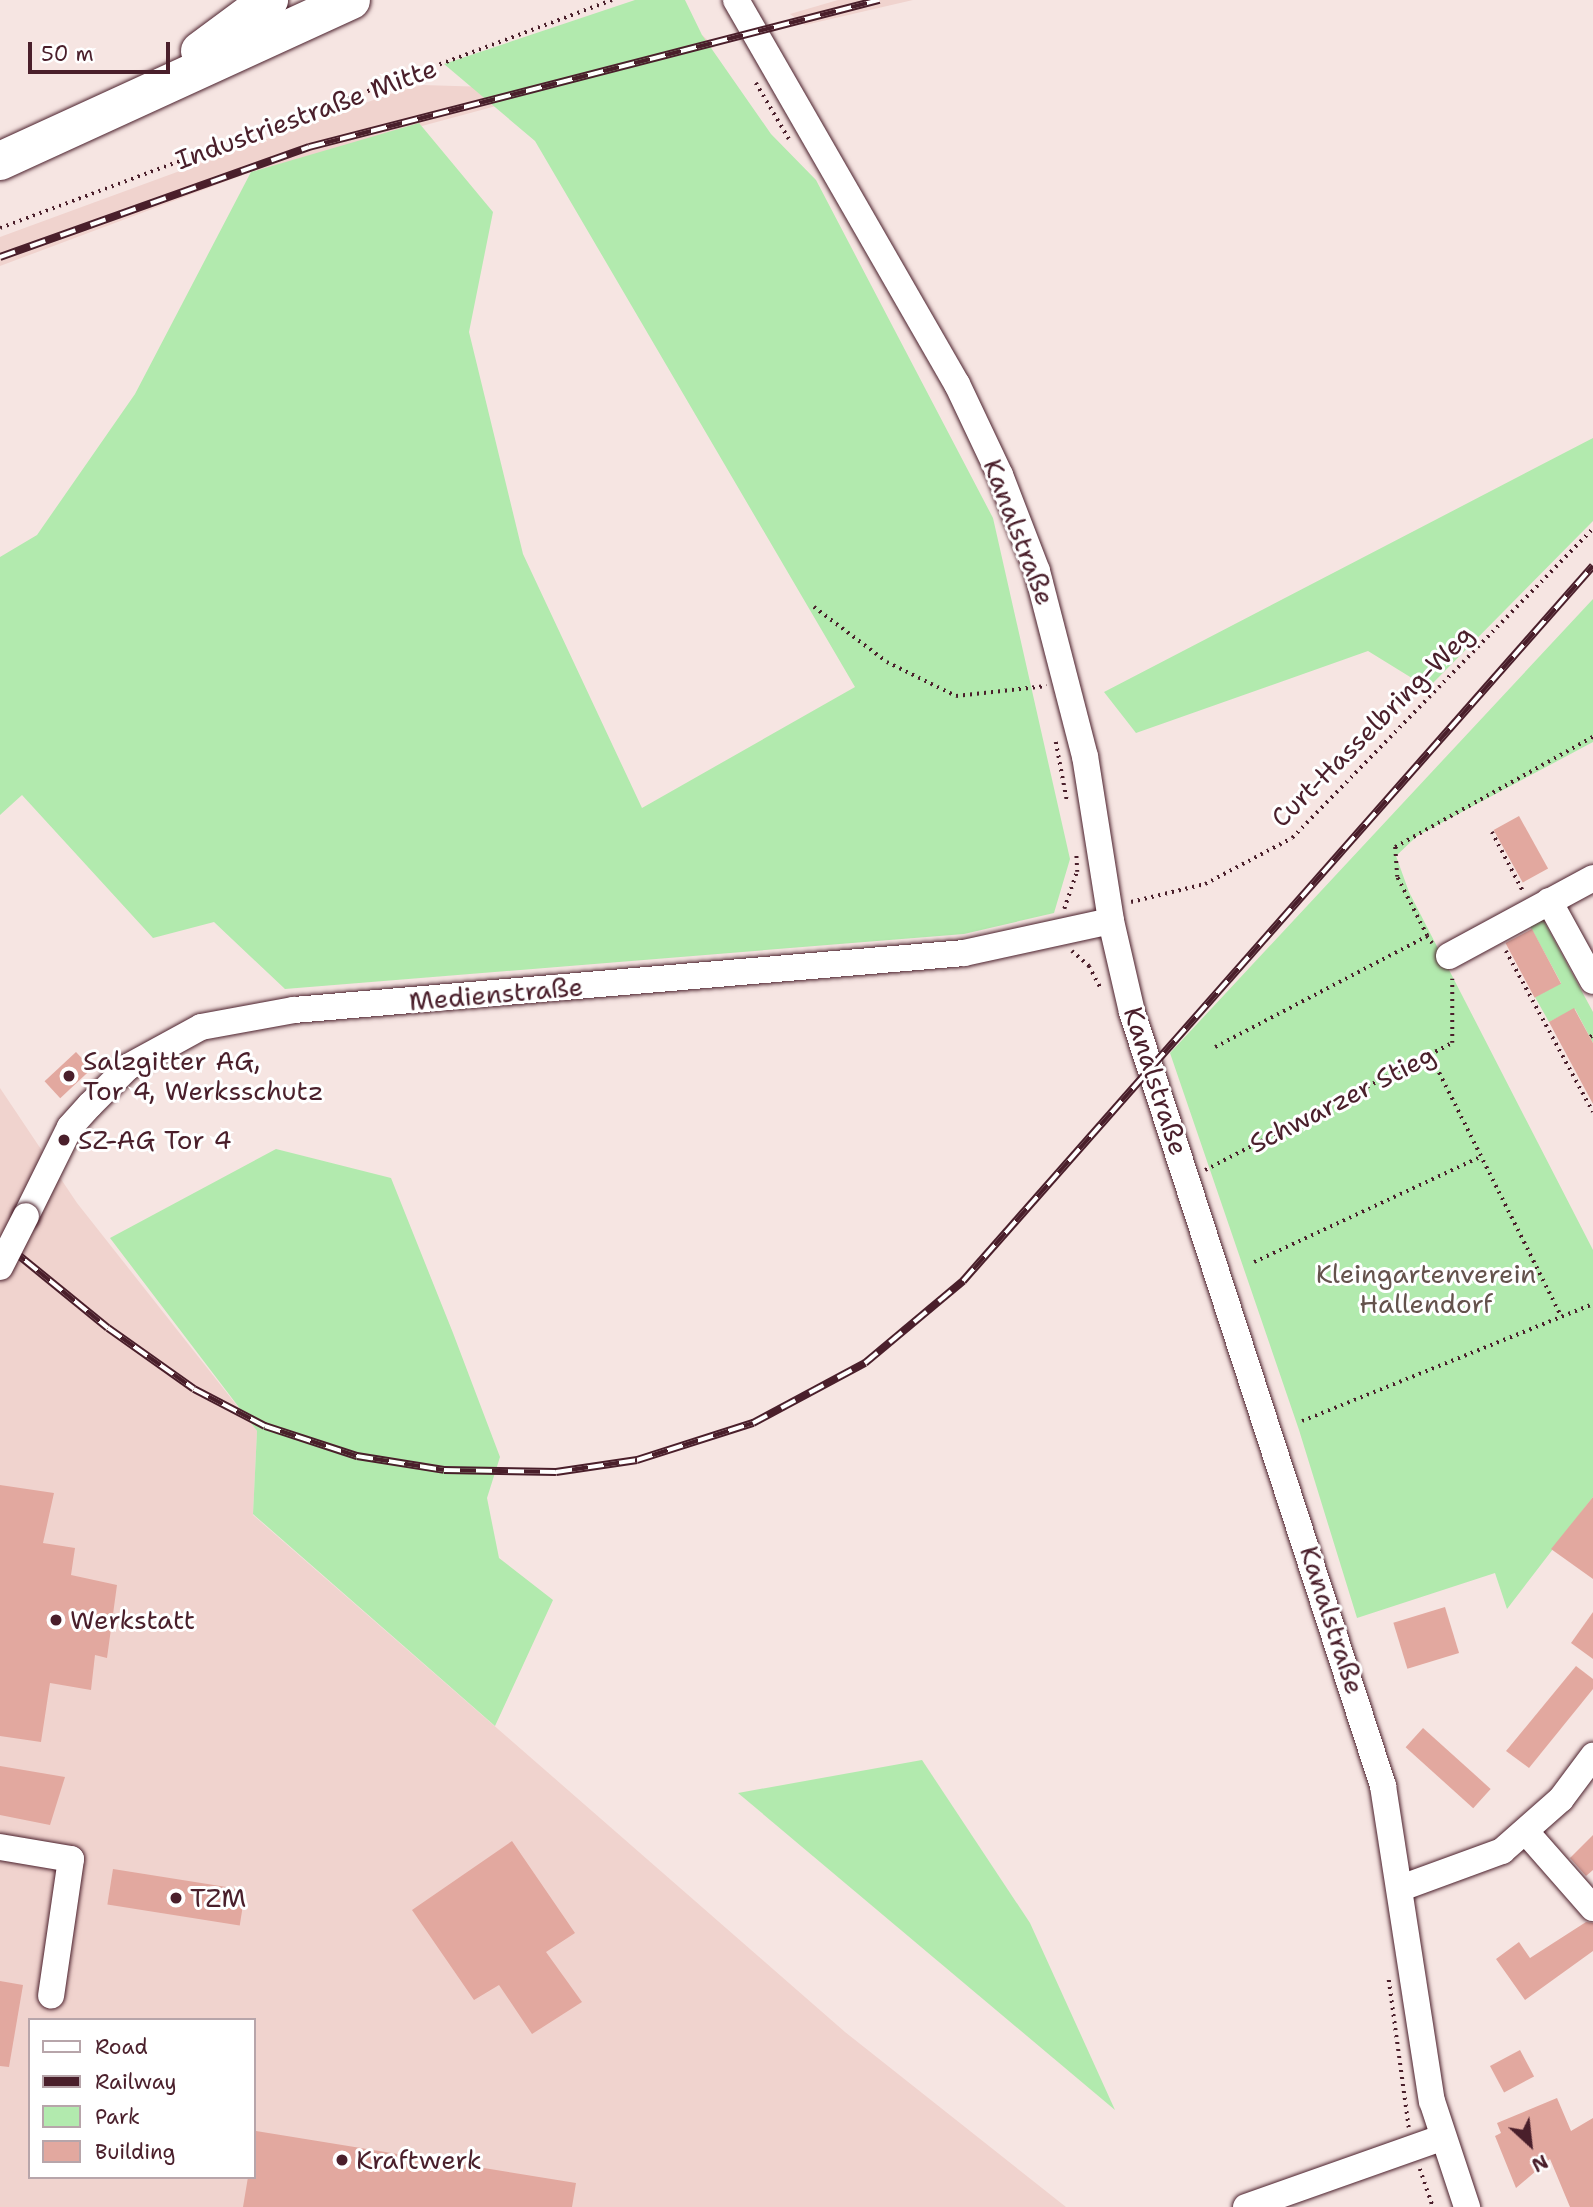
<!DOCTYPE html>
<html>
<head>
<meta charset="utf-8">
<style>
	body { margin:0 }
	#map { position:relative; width:1593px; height:2207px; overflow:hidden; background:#f6e5e2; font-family:"Shantell Sans",sans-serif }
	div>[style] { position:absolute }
	.built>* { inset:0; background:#f0d3ce }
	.green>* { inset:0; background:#b2eaae }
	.building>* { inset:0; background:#e2a89f; transform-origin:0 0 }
	.path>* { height:3.5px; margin-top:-1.75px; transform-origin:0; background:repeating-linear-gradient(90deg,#4a1f2b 0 2px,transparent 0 7px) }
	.roads { filter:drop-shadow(0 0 2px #4a1f2b) drop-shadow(0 0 2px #4a1f2b) }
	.minor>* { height:26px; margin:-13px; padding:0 13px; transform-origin:13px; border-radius:13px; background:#fff }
	.highway>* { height:38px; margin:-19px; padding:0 19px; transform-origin:19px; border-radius:19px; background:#fff }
	.rail>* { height:8px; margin-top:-4px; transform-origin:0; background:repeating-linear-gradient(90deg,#fff 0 16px,#4a1f2b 0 32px); box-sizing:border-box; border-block:2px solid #4a1f2b }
	.bridges { filter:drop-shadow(0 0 2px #4a1f2b) drop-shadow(0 0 2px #4a1f2b) }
	.minor-bridge>* { height:26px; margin:-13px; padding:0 13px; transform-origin:13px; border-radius:13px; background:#fff }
	.dots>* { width:19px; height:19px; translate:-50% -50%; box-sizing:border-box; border:4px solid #fff; border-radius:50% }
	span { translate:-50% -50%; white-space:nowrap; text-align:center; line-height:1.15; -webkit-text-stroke:6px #fff; paint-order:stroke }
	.street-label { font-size:26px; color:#4a1f2b }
	.poi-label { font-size:26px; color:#4a1f2b }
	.left { translate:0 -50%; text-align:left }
	.park-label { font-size:26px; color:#64524c }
	.legend { position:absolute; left:28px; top:2018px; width:228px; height:161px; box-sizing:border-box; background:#fff; border:2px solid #b7a5aa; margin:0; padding:9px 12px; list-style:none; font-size:21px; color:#4a1f2b }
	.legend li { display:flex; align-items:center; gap:14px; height:35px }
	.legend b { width:35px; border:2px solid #b7a5aa }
	.north { position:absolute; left:1495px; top:2109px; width:70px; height:70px; -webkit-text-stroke:5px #fff; paint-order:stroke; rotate:153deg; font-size:19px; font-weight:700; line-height:28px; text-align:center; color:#4a1f2b }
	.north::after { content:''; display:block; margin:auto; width:24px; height:32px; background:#4a1f2b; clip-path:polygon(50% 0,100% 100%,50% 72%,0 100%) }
	.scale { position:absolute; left:28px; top:42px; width:142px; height:32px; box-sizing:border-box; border:4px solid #4a1f2b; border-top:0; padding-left:9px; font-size:21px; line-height:24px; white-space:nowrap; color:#4a1f2b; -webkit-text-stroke:5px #fff; paint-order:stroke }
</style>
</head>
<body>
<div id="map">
	<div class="built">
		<i style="clip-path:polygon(838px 0,913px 0,805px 25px,790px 14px)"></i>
		<i style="clip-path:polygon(702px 35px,715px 47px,251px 172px,0 266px,0 237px,387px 95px,422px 85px,488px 87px)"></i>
		<i style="clip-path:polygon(evenodd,0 1088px,77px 1203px,257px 1431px,253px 1515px,845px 2032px,1066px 2207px,0 2207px,0 1088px,30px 2020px,254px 2020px,254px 2177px,30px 2177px,30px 2020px)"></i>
	</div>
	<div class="green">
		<i style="clip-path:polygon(635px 0,685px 0,702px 35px,771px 134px,816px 180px,993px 518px,1070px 859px,1054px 913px,964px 934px,285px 989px,214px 922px,153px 938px,22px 795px,0 815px,0 557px,37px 535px,135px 394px,251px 172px,419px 123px,493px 212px,469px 332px,523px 554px,642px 808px,855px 687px,535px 141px,444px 64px)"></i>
		<i style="clip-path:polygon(1593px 438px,1593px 521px,1428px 688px,1368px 651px,1136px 733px,1104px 692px)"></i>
		<i style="clip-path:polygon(1593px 599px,1593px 742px,1417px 836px,1396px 856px,1409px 892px,1593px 1250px,1593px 1497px,1507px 1609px,1495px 1573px,1357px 1618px,1299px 1430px,1170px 1053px)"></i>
		<i style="clip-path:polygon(1537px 908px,1593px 1012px,1593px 1043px,1575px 1009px,1549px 1022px,1535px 997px,1561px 983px,1530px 926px)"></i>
		<i style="clip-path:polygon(276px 1149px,391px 1178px,453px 1333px,500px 1457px,487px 1498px,499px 1558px,553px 1600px,495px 1726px,253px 1514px,257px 1431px,110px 1238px)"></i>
		<i style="clip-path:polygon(922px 1760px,1030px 1923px,1115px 2110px,738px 1793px)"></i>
	</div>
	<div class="building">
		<i style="left:1519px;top:816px;width:60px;height:29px;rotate:61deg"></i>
		<i style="left:1532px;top:929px;width:62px;height:30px;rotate:62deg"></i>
		<i style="clip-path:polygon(1574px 1008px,1593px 1043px,1593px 1104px,1549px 1022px)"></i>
		<i style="left:76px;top:1052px;width:23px;height:43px;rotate:47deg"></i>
		<i style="clip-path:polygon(0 1485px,54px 1493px,43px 1543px,75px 1548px,71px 1575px,117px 1585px,107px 1658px,95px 1655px,91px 1690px,50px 1683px,41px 1742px,0 1736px)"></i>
		<i style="clip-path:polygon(1593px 1497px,1593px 1579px,1551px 1549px)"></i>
		<i style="left:1445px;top:1607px;width:48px;height:54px;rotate:73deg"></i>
		<i style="clip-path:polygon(1593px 1612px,1593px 1659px,1571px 1643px)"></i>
		<i style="clip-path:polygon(1576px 1666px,1593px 1679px,1593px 1689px,1529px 1768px,1506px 1751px)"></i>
		<i style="left:1423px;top:1728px;width:91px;height:26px;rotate:42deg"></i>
		<i style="clip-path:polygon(0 1766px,65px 1777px,50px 1825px,0 1815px)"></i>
		<i style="clip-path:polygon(1593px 1835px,1593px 1870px,1586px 1876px,1570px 1858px)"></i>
		<i style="clip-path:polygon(512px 1841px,575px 1933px,546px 1952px,582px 2002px,532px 2034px,499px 1985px,474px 2000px,412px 1910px)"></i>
		<i style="left:113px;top:1869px;width:134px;height:36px;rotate:9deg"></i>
		<i style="clip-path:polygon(1586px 1922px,1593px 1923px,1593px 1951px,1525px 2000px,1496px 1959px,1519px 1942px,1530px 1958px)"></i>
		<i style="clip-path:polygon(0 1981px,23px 1985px,9px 2067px,0 2066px)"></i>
		<i style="left:1520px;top:2050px;width:30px;height:34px;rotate:62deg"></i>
		<i style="clip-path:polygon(1557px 2098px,1571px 2131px,1593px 2118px,1593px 2207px,1570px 2207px,1550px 2159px,1516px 2188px,1495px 2136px,1501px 2133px,1497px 2123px)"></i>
		<i style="clip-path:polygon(256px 2131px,576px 2183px,572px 2207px,243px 2207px,248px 2177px,254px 2177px)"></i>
	</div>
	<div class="path">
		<i style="left:756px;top:83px;width:65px;rotate:59.5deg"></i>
		<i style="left:0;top:228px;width:653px;rotate:-20.43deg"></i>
		<i style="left:814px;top:607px;width:91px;rotate:37deg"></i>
		<i style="left:887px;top:662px;width:77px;rotate:26.2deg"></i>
		<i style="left:956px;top:696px;width:91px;rotate:-6.3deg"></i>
		<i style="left:1056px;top:742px;width:59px;rotate:79.3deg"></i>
		<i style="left:1492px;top:832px;width:69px;rotate:62.3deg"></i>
		<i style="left:1131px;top:902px;width:76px;rotate:-13.7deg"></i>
		<i style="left:1205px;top:884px;width:98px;rotate:-27.9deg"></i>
		<i style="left:1292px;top:838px;width:432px;rotate:-45.8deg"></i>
		<i style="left:1064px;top:909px;width:39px;rotate:-71deg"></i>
		<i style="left:1077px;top:872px;width:20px;rotate:-93deg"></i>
		<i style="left:1427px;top:936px;width:66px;rotate:-117deg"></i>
		<i style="left:1397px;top:877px;width:30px;rotate:-94deg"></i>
		<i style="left:1395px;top:847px;width:227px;rotate:-29.1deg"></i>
		<i style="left:1072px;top:951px;width:23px;rotate:41deg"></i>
		<i style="left:1089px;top:966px;width:27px;rotate:62deg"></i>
		<i style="left:1506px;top:951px;width:183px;rotate:61.6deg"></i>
		<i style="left:1590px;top:1037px;width:4px;rotate:-34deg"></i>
		<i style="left:1215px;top:1047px;width:239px;rotate:-27.6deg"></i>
		<i style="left:1427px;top:936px;width:9px;rotate:54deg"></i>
		<i style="left:1430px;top:1054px;width:293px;rotate:63.4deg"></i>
		<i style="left:1205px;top:1170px;width:278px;rotate:-27.2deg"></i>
		<i style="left:1452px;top:1043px;width:64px;rotate:-90deg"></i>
		<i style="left:1254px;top:1262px;width:251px;rotate:-24.9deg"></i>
		<i style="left:1302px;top:1421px;width:314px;rotate:-21.9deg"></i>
		<i style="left:1389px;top:1980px;width:149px;rotate:82.3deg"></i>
		<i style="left:1420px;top:2169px;width:40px;rotate:71.1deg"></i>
	</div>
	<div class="roads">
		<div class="minor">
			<i style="left:736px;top:0;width:443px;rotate:60.1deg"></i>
			<i style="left:957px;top:384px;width:101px;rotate:64.7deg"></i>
			<i style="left:1000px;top:475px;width:103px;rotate:68.9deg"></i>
			<i style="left:1037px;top:571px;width:191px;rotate:75.5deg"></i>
			<i style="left:1085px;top:756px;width:167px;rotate:81deg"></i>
			<i style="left:1111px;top:921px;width:93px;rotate:77deg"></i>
			<i style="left:1132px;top:1012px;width:814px;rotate:72.03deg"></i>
			<i style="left:1383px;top:1786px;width:319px;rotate:81.2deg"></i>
			<i style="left:1432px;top:2101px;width:112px;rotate:71.7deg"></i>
			<i style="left:1549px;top:901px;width:91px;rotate:61.2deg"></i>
			<i style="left:1449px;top:956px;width:164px;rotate:-28.4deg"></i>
			<i style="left:26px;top:1216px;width:99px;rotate:-63.7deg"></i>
			<i style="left:70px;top:1127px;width:30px;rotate:-48deg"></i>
			<i style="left:90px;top:1105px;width:54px;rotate:-45deg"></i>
			<i style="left:128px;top:1067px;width:83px;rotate:-28.7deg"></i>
			<i style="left:201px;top:1027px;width:95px;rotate:-10.4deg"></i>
			<i style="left:294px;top:1010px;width:672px;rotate:-4.86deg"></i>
			<i style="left:964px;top:953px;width:150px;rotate:-12.3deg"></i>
			<i style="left:1527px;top:1833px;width:100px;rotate:48.7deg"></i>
			<i style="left:0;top:1847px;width:72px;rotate:9.6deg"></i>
			<i style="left:71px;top:1859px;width:138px;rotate:98.3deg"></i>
			<i style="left:1401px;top:1888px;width:108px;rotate:-20.1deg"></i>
			<i style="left:1502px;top:1851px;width:79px;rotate:-41.4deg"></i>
			<i style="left:1561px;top:1799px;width:54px;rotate:-53.3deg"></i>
			<i style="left:1246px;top:2207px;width:207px;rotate:-19.5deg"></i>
		</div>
		<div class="highway">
			<i style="left:200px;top:51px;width:86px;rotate:-36.5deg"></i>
			<i style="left:0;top:161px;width:386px;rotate:-24.6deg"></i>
		</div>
	</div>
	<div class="rail">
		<i style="left:0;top:257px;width:328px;rotate:-19.6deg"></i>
		<i style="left:309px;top:147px;width:589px;rotate:-14.46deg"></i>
		<i style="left:0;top:1240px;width:139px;rotate:39.2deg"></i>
		<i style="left:108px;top:1328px;width:105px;rotate:35.3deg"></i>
		<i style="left:194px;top:1389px;width:80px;rotate:27.5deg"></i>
		<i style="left:265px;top:1426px;width:97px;rotate:18.1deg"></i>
		<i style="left:357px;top:1456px;width:88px;rotate:9.1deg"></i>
		<i style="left:444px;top:1470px;width:112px;rotate:1deg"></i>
		<i style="left:556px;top:1472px;width:82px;rotate:-8.4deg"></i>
		<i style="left:637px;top:1460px;width:122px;rotate:-17.7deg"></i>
		<i style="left:753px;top:1423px;width:127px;rotate:-28.2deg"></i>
		<i style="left:865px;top:1363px;width:128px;rotate:-39.9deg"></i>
		<i style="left:963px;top:1281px;width:953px;rotate:-48.62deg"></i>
	</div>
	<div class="bridges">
		<div class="minor-bridge">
			<i style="left:0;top:1267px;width:57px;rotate:-63deg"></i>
		</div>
	</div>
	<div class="dots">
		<i style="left:69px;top:1076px;background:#4a1f2b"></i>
		<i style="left:64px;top:1140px;background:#4a1f2b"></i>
		<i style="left:56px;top:1620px;background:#4a1f2b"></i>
		<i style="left:176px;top:1898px;background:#4a1f2b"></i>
		<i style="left:342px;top:2160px;background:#4a1f2b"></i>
	</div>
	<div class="street-label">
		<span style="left:306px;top:114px;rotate:-20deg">Industriestraße Mitte</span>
		<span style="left:1019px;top:532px;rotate:69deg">Kanalstraße</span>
		<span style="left:1372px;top:726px;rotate:-45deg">Curt-Hasselbring-Weg</span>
		<span style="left:496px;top:994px;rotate:-5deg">Medienstraße</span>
		<span style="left:1156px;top:1081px;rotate:72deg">Kanalstraße</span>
		<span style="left:1342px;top:1099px;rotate:-27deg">Schwarzer Stieg</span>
		<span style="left:1332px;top:1620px;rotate:72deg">Kanalstraße</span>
	</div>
	<div class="poi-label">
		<span class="left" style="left:83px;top:1076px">Salzgitter AG,<br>Tor 4, Werksschutz</span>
		<span class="left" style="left:78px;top:1140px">SZ-AG Tor 4</span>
		<span class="left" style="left:70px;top:1620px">Werkstatt</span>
		<span class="left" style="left:190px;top:1898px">TZM</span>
		<span class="left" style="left:356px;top:2160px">Kraftwerk</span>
	</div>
	<div class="park-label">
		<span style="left:1426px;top:1289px">Kleingartenverein<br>Hallendorf</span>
	</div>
	<ul class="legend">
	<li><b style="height:9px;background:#fff"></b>Road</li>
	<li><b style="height:9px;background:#4a1f2b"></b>Railway</li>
	<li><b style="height:19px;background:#b2eaae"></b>Park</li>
	<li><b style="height:19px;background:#e2a89f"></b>Building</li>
	</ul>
	<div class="north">N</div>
	<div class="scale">50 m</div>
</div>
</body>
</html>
